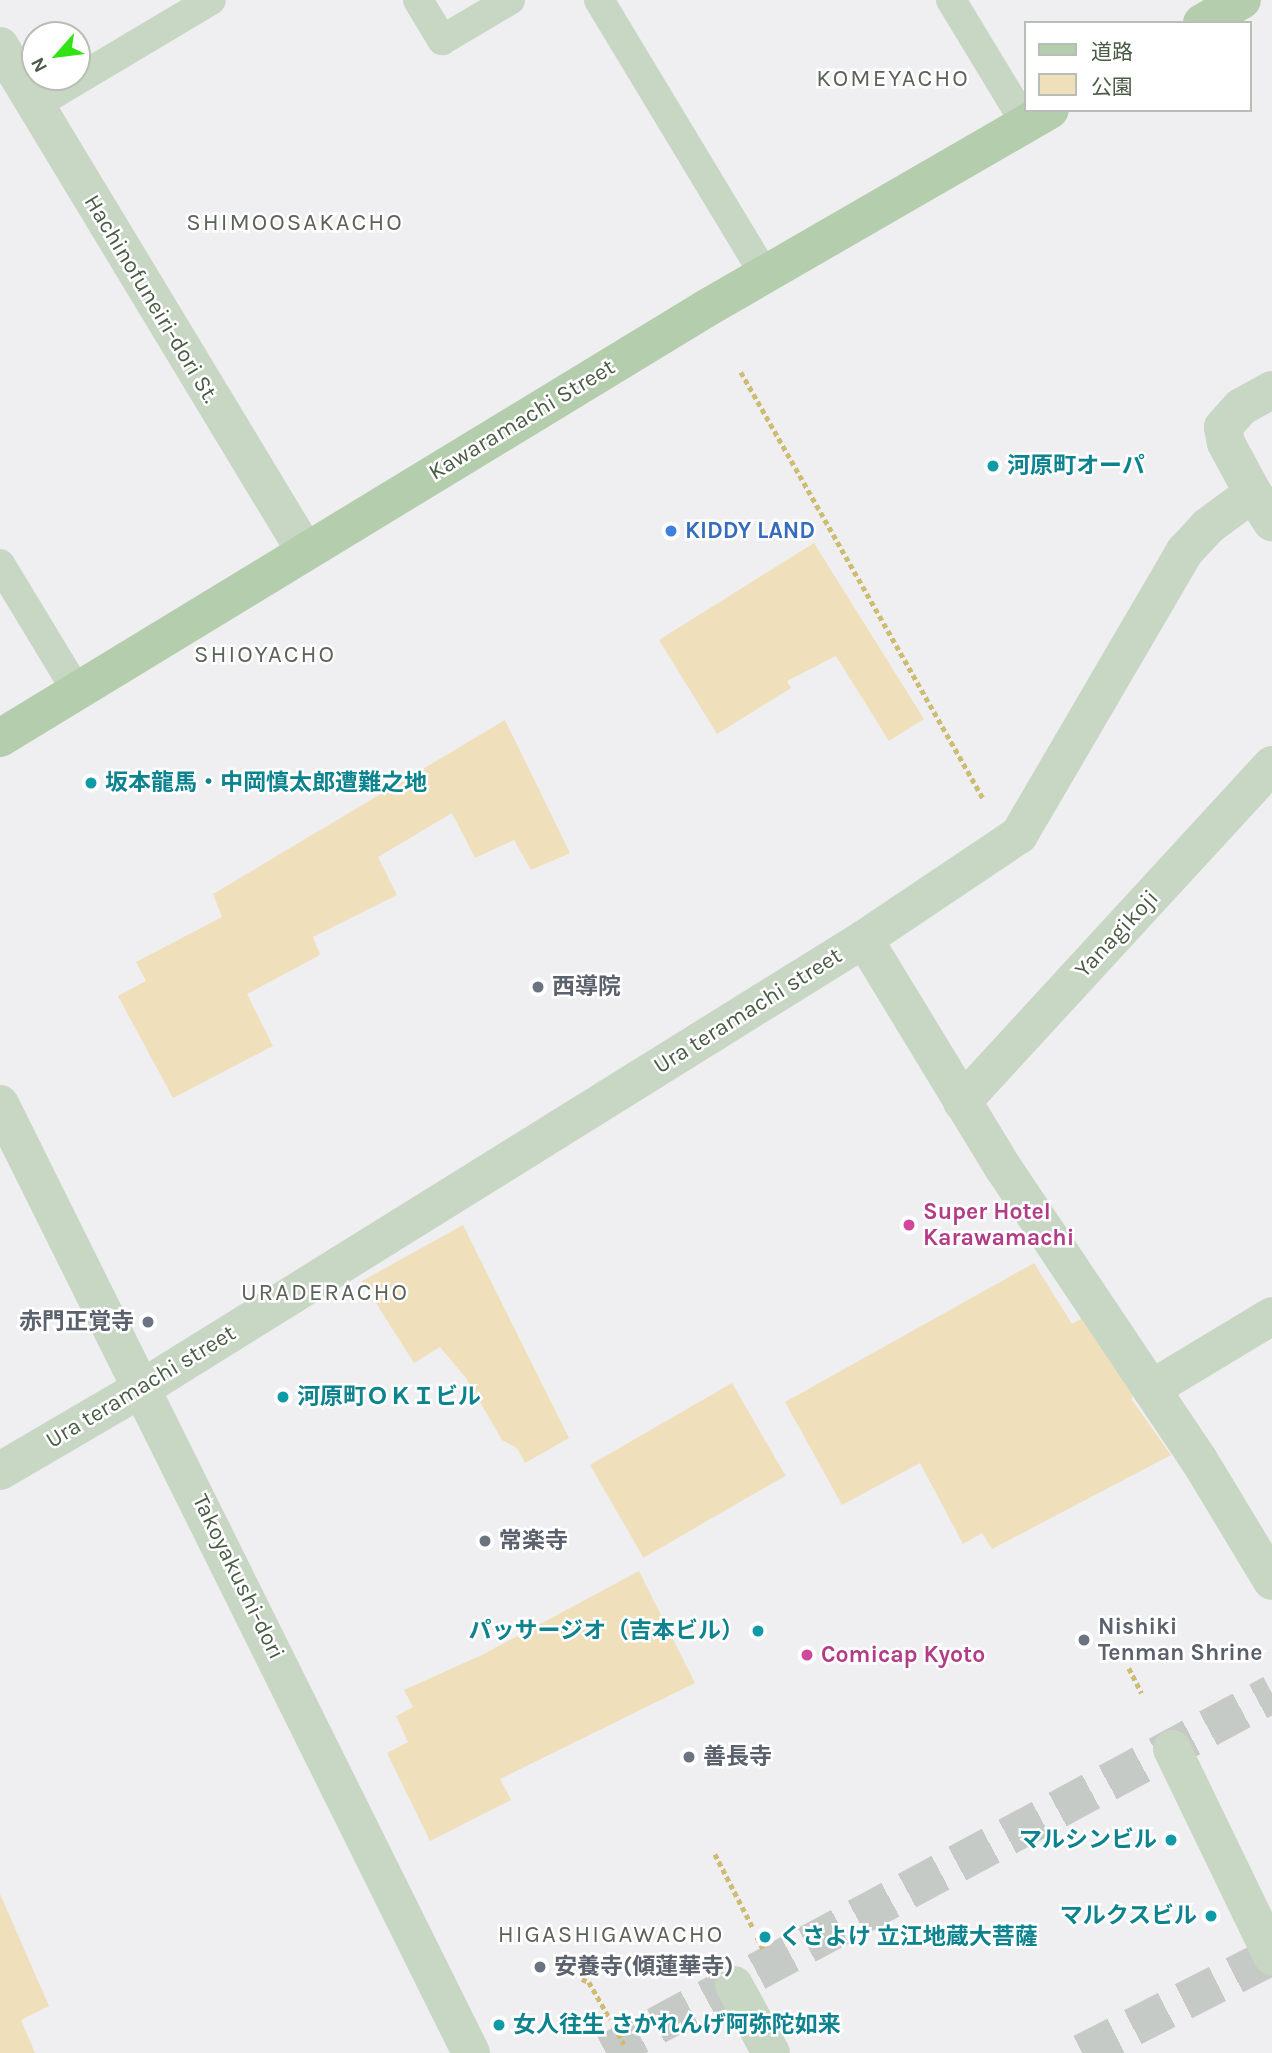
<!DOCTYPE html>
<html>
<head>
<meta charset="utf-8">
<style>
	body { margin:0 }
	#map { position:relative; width:1272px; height:2053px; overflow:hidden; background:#efeef1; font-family:Karla,"Noto Sans JP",sans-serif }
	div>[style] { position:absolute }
	.green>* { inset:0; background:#efdfbb; transform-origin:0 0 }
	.pedestrian-tunnel>* { height:38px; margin-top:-19px; transform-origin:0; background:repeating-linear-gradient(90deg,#c6cac6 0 38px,transparent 0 57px) }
	.path>* { height:4.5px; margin-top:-2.25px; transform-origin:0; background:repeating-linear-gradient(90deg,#cebc73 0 5px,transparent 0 8.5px) }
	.service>* { height:30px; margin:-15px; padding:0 15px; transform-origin:15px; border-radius:15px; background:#c8d6c4 }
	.pedestrian>* { height:38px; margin:-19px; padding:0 19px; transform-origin:19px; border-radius:19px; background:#c8d6c4 }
	.minor>* { height:38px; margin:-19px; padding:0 19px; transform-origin:19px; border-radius:19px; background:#c8d6c4 }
	.primary>* { height:38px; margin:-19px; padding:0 19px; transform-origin:19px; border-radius:19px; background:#b4cead }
	.dots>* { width:19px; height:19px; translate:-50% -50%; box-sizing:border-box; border:4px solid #fff; border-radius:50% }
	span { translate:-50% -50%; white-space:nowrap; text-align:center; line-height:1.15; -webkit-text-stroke:5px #fff; paint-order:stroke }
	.street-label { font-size:23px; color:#4b5c46 }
	.culture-label { font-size:23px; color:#0d838f; font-weight:700 }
	.left { translate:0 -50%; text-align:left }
	.right { translate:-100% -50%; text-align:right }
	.shop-label { font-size:23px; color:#366cbe; font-weight:700 }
	.worship-label { font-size:23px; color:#5b616d; font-weight:700 }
	.hotel-label { font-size:23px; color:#b23c85; font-weight:700 }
	.neighbourhood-label { font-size:24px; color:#5c635b; letter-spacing:2px }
	.legend { position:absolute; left:1024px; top:21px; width:228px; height:91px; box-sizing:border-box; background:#fff; border:2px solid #b7beb5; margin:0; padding:9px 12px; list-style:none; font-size:21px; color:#4b5c46 }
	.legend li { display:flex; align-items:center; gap:14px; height:35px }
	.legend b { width:35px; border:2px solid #b7beb5 }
	.north { position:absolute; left:21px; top:21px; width:70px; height:70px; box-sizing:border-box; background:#fff; border:2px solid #b7beb5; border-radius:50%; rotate:242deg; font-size:19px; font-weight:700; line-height:28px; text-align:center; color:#4b5c46 }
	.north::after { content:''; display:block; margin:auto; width:24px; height:32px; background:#33e216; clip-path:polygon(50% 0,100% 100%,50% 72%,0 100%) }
</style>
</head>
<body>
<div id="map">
	<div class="green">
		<i style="clip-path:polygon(814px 543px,924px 719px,889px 741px,836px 656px,787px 681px,791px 688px,717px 734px,659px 640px)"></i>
		<i style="clip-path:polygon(505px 720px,570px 853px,531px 870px,514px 840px,475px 858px,452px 813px,378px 857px,397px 895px,313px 937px,320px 955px,247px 994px,273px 1046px,173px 1098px,118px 996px,146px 981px,136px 962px,222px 917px,213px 894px)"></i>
		<i style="clip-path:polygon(463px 1225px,569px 1438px,525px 1463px,517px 1448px,502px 1440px,466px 1378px,440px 1347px,414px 1363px,362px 1281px)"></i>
		<i style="clip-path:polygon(1034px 1263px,1072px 1324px,1086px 1316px,1134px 1386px,1132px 1400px,1171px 1455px,992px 1549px,982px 1533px,963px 1544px,920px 1463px,842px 1505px,785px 1402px)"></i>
		<i style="left:732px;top:1383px;width:107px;height:164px;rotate:60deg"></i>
		<i style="clip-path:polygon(639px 1571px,695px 1683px,500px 1779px,511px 1800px,430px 1841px,387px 1753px,408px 1742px,396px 1716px,413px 1707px,404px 1690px,484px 1654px)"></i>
		<i style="clip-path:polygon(0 1894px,49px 2006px,21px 2020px,35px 2053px,0 2053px)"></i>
	</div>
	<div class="pedestrian-tunnel">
		<i style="left:606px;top:2053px;width:757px;rotate:-28.33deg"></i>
		<i style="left:1082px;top:2053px;width:213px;rotate:-27deg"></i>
	</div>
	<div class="path">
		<i style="left:741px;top:372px;width:492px;rotate:60.4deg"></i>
		<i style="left:1129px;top:1668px;width:28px;rotate:63deg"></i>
		<i style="left:715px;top:1854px;width:85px;rotate:62.8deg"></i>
		<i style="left:757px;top:1937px;width:13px;rotate:63deg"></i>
		<i style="left:582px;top:1979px;width:8px;rotate:23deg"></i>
		<i style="left:589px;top:1982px;width:43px;rotate:60.4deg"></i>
		<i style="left:614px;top:2026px;width:21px;rotate:61deg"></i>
	</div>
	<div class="service">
		<i style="left:418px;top:0;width:47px;rotate:59deg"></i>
		<i style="left:442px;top:40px;width:79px;rotate:-30.5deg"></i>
		<i style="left:599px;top:0;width:321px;rotate:58.9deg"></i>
		<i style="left:951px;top:0;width:145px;rotate:58.8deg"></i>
		<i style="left:33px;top:106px;width:207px;rotate:-30.8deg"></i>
		<i style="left:0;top:564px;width:149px;rotate:58.8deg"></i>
	</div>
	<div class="pedestrian">
		<i style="left:1253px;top:493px;width:35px;rotate:57deg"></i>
		<i style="left:864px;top:939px;width:269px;rotate:58.7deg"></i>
		<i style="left:1004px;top:1169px;width:350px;rotate:56.2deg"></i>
		<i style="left:1199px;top:1460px;width:141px;rotate:58.9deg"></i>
		<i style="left:962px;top:1102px;width:458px;rotate:-47.4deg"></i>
		<i style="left:0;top:1104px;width:1059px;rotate:63.6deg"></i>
		<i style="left:144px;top:1387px;width:848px;rotate:-31.89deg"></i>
		<i style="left:864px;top:939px;width:187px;rotate:-33.9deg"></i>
		<i style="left:1019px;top:835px;width:329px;rotate:-59.7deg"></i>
		<i style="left:1185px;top:551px;width:33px;rotate:-47deg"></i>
		<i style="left:1207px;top:527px;width:57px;rotate:-36.5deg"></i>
		<i style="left:1253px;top:493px;width:57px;rotate:-118.4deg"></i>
		<i style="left:1226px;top:443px;width:16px;rotate:-101deg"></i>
		<i style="left:1223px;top:427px;width:27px;rotate:-48deg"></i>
		<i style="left:1241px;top:407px;width:35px;rotate:-29deg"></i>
		<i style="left:1151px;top:1389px;width:141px;rotate:-31.1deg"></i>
		<i style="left:1172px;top:1749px;width:230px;rotate:64.2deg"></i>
		<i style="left:734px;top:1985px;width:77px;rotate:61.4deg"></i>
	</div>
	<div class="minor">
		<i style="left:0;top:46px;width:590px;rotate:58.87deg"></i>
		<i style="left:0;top:1471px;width:167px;rotate:-30.3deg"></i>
	</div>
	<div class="primary">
		<i style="left:1202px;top:23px;width:46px;rotate:-29.9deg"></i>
		<i style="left:0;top:738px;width:825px;rotate:-31.32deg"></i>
		<i style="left:705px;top:309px;width:398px;rotate:-30deg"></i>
	</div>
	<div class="dots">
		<i style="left:993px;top:466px;background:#0f9aa8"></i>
		<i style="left:671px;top:531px;background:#3f7fe0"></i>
		<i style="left:91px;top:783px;background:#0f9aa8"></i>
		<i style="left:538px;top:987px;background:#6b7280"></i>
		<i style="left:909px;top:1225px;background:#d1479c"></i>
		<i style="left:148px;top:1322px;background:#6b7280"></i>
		<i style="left:283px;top:1397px;background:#0f9aa8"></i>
		<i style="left:485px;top:1541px;background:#6b7280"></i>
		<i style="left:758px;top:1631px;background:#0f9aa8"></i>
		<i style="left:1084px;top:1640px;background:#6b7280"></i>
		<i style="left:807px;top:1655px;background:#d1479c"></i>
		<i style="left:689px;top:1757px;background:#6b7280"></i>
		<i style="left:1171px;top:1840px;background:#0f9aa8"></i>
		<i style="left:1211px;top:1916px;background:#0f9aa8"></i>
		<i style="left:765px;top:1937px;background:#0f9aa8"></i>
		<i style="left:540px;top:1967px;background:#6b7280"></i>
		<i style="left:499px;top:2025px;background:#0f9aa8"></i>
	</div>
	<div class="street-label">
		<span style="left:151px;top:299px;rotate:59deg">Hachinofuneiri-dori St.</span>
		<span style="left:522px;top:420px;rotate:-31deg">Kawaramachi Street</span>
		<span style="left:1117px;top:934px;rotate:-47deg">Yanagikoji</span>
		<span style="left:748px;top:1011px;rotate:-32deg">Ura teramachi street</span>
		<span style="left:141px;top:1387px;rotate:-31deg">Ura teramachi street</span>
		<span style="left:238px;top:1577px;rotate:64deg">Takoyakushi-dori</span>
	</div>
	<div class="culture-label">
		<span class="left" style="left:1007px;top:466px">河原町オーパ</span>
		<span class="left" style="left:105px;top:783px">坂本龍馬・中岡慎太郎遭難之地</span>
		<span class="left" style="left:297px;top:1397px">河原町ＯＫＩビル</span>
		<span class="right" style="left:744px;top:1631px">パッサージオ（吉本ビル）</span>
		<span class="right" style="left:1157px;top:1840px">マルシンビル</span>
		<span class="right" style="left:1197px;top:1916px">マルクスビル</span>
		<span class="left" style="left:779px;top:1937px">くさよけ 立江地蔵大菩薩</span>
		<span class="left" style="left:513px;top:2025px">女人往生 さかれんげ阿弥陀如来</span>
	</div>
	<div class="shop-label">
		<span class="left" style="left:685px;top:531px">KIDDY LAND</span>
	</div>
	<div class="worship-label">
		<span class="left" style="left:552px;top:987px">西導院</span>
		<span class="right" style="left:134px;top:1322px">赤門正覚寺</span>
		<span class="left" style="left:499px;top:1541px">常楽寺</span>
		<span class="left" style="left:1098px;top:1640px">Nishiki<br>Tenman Shrine</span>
		<span class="left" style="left:703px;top:1757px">善長寺</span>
		<span class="left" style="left:554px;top:1967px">安養寺(傾蓮華寺)</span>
	</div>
	<div class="hotel-label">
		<span class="left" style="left:923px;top:1225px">Super Hotel<br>Karawamachi</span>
		<span class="left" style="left:821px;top:1655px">Comicap Kyoto</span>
	</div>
	<div class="neighbourhood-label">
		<span style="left:893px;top:79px">KOMEYACHO</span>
		<span style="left:295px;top:223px">SHIMOOSAKACHO</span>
		<span style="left:265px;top:655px">SHIOYACHO</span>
		<span style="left:325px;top:1293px">URADERACHO</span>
		<span style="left:611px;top:1935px">HIGASHIGAWACHO</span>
	</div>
	<ul class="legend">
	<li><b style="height:9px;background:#b4cead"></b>道路</li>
	<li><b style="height:19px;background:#efdfbb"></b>公園</li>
	</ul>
	<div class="north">N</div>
</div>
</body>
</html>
